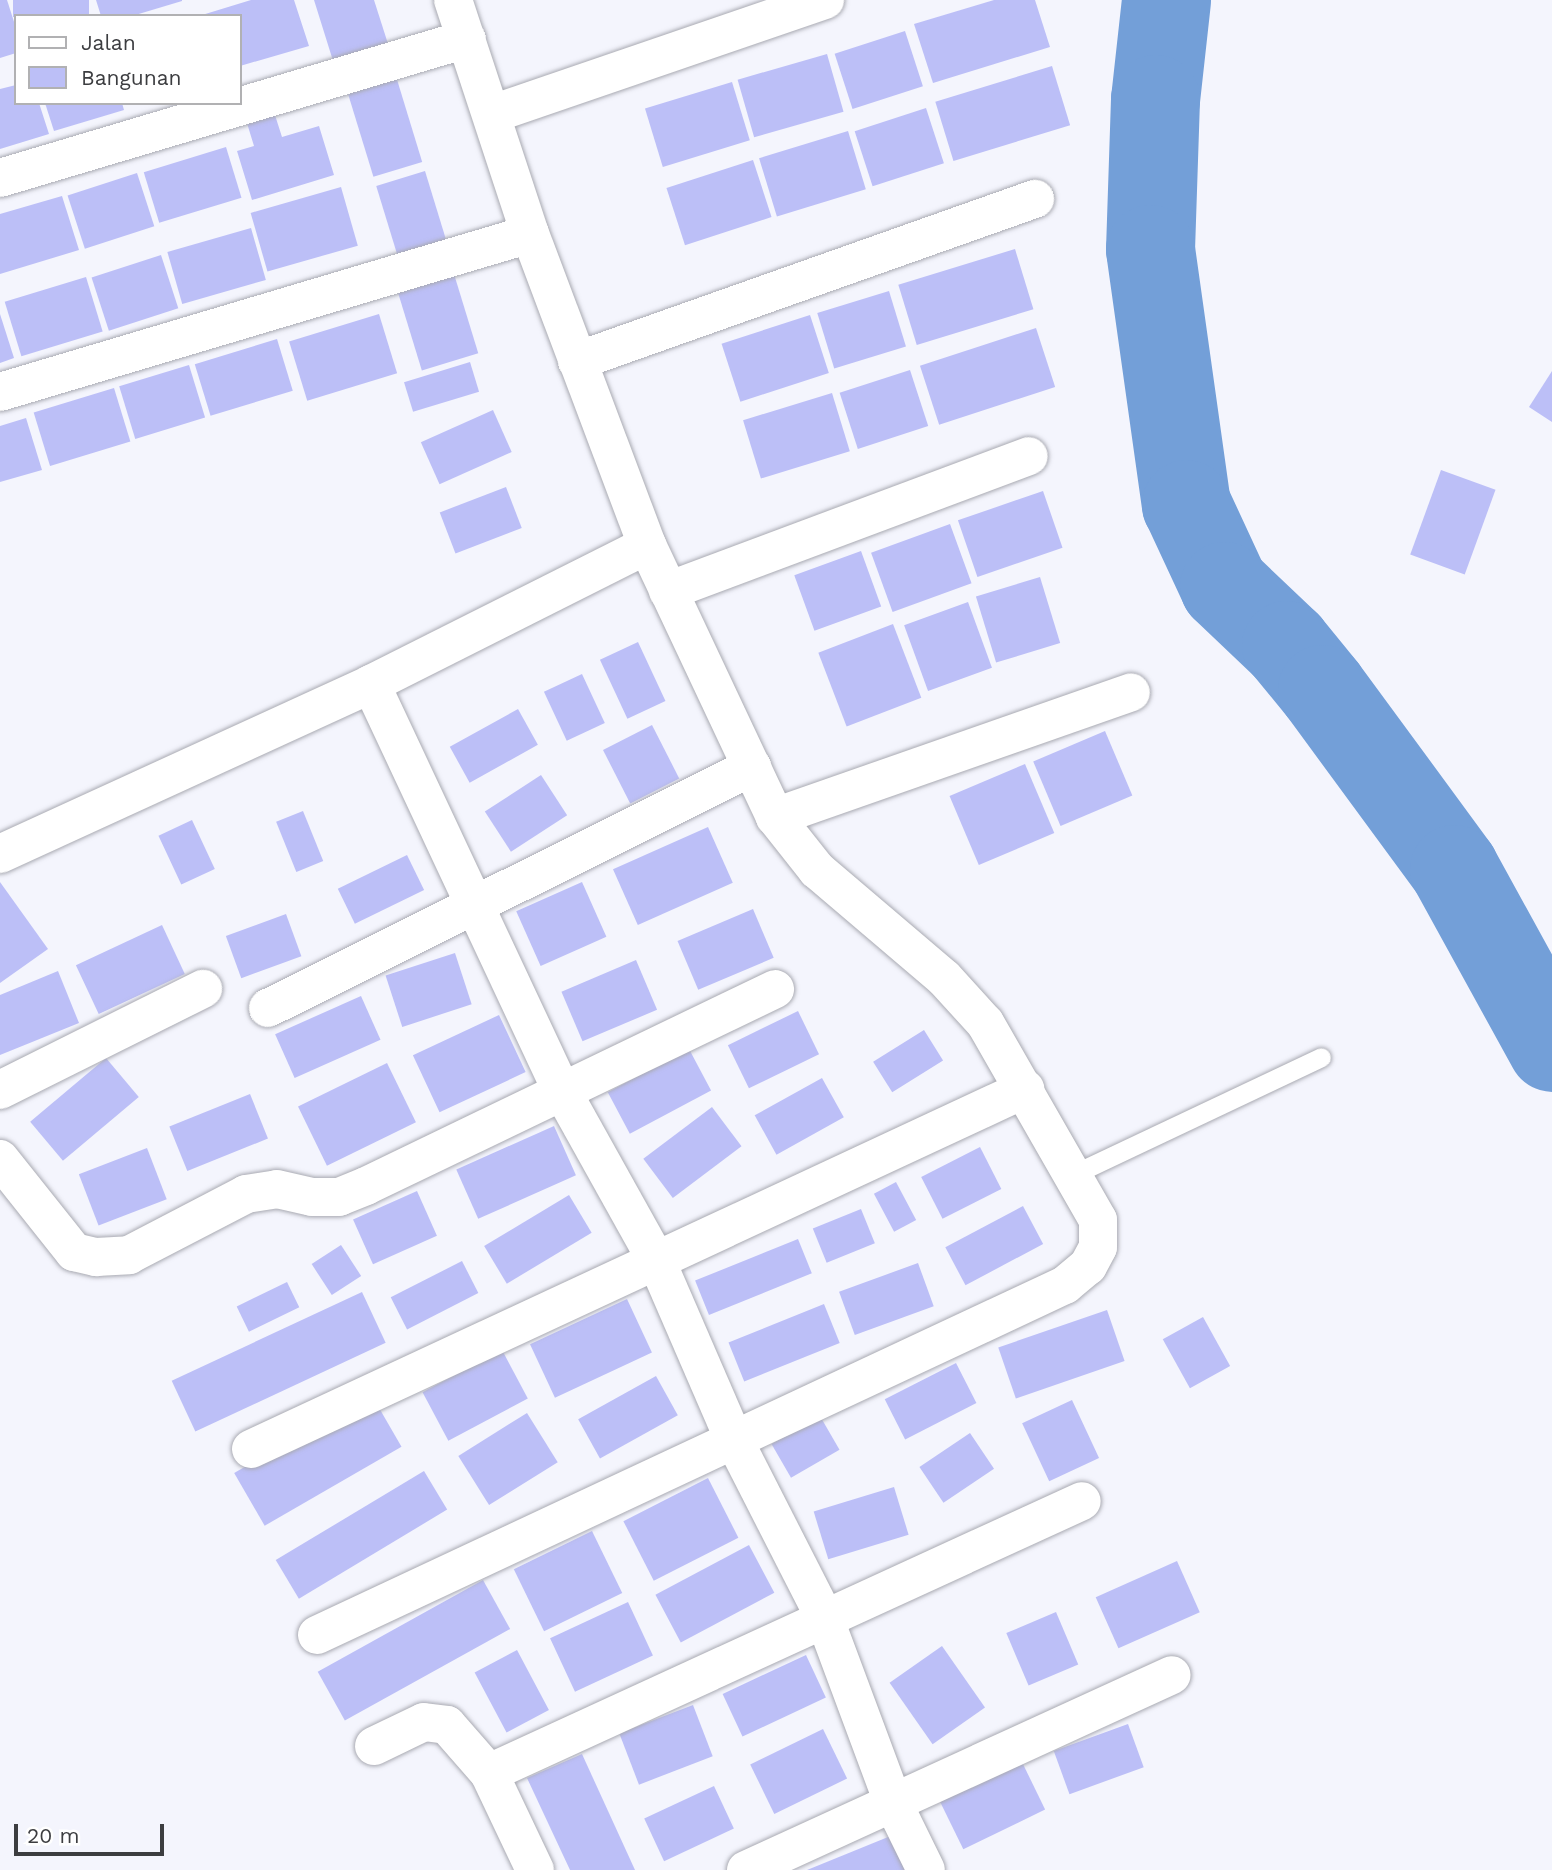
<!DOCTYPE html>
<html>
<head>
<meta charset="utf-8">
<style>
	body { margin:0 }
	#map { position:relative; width:1552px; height:1870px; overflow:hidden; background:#f4f5fd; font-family:"Work Sans",sans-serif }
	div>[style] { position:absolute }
	.river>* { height:89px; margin:-44.5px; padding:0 44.5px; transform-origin:44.5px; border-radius:44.5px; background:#739fd8 }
	.building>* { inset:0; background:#bcbff7; transform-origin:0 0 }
	.roads { filter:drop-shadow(0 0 2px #a9aab2) drop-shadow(0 0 2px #a9aab2) }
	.lane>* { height:19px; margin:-9.5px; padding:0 9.5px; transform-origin:9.5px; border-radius:9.5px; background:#fff }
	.street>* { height:38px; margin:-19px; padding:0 19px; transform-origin:19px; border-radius:19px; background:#fff }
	span { translate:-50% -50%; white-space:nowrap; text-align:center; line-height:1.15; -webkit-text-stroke:7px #fff; paint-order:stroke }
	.legend { position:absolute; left:14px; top:14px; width:228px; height:91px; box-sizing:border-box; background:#fff; border:2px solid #b1b1b3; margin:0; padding:9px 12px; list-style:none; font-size:21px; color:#3c3d40 }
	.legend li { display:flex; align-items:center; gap:14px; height:35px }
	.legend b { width:35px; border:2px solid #b1b1b3 }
	.scale { position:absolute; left:14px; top:1824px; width:150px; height:32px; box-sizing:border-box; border:4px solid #3c3d40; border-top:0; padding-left:9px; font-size:21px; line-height:24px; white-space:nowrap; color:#3c3d40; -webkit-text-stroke:5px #fff; paint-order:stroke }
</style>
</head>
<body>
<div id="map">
	<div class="river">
		<i style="left:1166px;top:0;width:100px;rotate:96.3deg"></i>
		<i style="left:1155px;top:99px;width:150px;rotate:91.9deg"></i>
		<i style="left:1150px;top:249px;width:258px;rotate:82deg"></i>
		<i style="left:1186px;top:504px;width:90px;rotate:65.1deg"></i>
		<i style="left:1224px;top:586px;width:86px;rotate:43.6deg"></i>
		<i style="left:1286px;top:645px;width:57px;rotate:50.7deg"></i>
		<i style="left:1322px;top:689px;width:223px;rotate:53.7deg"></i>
		<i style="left:1454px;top:869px;width:203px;rotate:61.2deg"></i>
	</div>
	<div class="building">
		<i style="clip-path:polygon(0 0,7px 0,16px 28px,16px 53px,0 58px)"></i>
		<i style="left:13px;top:0;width:76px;height:17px"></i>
		<i style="clip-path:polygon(96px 0,182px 0,182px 1px,132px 16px,101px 16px)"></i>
		<i style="clip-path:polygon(251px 0,294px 0,309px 46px,240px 66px,240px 16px,202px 15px)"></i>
		<i style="clip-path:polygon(314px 0,374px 0,389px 47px,334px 64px)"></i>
		<i style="clip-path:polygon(994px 0,1035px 0,1050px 47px,933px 83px,914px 24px)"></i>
		<i style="left:905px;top:31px;width:58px;height:74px;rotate:72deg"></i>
		<i style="left:827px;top:54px;width:60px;height:93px;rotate:74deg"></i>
		<i style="left:1052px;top:66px;width:62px;height:122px;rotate:73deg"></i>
		<i style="left:395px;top:73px;width:93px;height:51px;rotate:73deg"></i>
		<i style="left:732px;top:82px;width:61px;height:91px;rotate:73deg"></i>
		<i style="clip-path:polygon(16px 85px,16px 103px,39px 103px,49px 134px,0 149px,0 89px)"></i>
		<i style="clip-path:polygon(45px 103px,122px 103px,124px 110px,54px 131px)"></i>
		<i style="left:926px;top:108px;width:58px;height:75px;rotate:72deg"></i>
		<i style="clip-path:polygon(274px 112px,282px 137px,319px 126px,334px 175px,252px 200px,237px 151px,254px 146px,246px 120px)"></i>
		<i style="left:848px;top:131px;width:61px;height:93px;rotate:73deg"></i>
		<i style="left:226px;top:147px;width:53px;height:86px;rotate:73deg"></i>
		<i style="left:753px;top:160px;width:60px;height:91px;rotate:72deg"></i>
		<i style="left:425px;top:171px;width:78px;height:51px;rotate:73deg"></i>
		<i style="left:137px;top:173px;width:56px;height:73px;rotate:72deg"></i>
		<i style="left:341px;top:187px;width:61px;height:94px;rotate:74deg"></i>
		<i style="clip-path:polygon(62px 196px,79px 250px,0 274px,0 214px)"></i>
		<i style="left:251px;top:228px;width:54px;height:87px;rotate:74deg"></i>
		<i style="left:1015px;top:249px;width:63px;height:122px;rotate:73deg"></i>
		<i style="left:161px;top:255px;width:56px;height:73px;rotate:72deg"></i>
		<i style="left:454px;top:274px;width:83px;height:59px;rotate:73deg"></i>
		<i style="left:86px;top:277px;width:57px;height:85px;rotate:73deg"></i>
		<i style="left:889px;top:291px;width:58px;height:75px;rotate:73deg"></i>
		<i style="clip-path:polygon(0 314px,14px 358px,0 363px)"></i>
		<i style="left:379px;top:314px;width:62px;height:94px;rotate:73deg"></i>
		<i style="left:810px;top:315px;width:61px;height:93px;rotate:72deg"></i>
		<i style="left:1036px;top:328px;width:62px;height:122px;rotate:72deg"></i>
		<i style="left:277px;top:339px;width:54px;height:86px;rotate:73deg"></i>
		<i style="left:470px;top:362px;width:31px;height:69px;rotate:73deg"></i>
		<i style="left:189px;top:365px;width:55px;height:73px;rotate:73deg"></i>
		<i style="left:910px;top:370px;width:59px;height:74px;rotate:72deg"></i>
		<i style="clip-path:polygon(1552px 371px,1552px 422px,1529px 407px)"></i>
		<i style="left:114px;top:388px;width:56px;height:84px;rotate:73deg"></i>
		<i style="left:832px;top:393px;width:61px;height:93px;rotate:73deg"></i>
		<i style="left:493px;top:410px;width:46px;height:79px;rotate:66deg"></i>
		<i style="clip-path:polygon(26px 418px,42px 470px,0 482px,0 426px)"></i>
		<i style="left:1441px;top:470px;width:58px;height:90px;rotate:20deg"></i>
		<i style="left:506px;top:487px;width:44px;height:71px;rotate:69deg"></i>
		<i style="left:1043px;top:491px;width:60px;height:90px;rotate:71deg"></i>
		<i style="left:950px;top:524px;width:63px;height:84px;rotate:70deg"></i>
		<i style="left:861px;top:551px;width:59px;height:71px;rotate:70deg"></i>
		<i style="left:1040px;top:577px;width:69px;height:67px;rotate:73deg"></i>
		<i style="left:968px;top:602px;width:70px;height:68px;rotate:70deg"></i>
		<i style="left:893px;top:624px;width:79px;height:80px;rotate:69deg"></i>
		<i style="left:638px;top:642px;width:65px;height:42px;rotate:65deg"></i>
		<i style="left:582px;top:674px;width:54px;height:42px;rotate:65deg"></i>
		<i style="left:518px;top:709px;width:41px;height:78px;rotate:61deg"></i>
		<i style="left:652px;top:725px;width:60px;height:55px;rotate:63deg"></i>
		<i style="left:1105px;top:731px;width:70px;height:78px;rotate:67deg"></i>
		<i style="left:1025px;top:764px;width:75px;height:82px;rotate:67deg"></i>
		<i style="left:541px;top:775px;width:48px;height:67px;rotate:57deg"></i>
		<i style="left:303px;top:811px;width:54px;height:29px;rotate:68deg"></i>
		<i style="left:192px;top:820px;width:54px;height:37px;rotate:65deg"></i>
		<i style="left:708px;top:827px;width:61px;height:104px;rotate:66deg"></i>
		<i style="left:407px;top:855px;width:39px;height:77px;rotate:64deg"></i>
		<i style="clip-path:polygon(0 882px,48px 949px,0 983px)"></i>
		<i style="left:582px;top:882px;width:60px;height:72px;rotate:66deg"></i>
		<i style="left:753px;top:909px;width:53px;height:82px;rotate:67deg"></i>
		<i style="left:286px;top:914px;width:45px;height:64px;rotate:70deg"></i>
		<i style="left:162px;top:925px;width:54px;height:95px;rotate:65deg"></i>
		<i style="left:455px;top:953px;width:54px;height:73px;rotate:72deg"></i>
		<i style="left:636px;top:960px;width:54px;height:81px;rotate:67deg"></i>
		<i style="clip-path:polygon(58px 971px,79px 1023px,0 1055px,0 995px)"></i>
		<i style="left:361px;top:996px;width:48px;height:94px;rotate:66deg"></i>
		<i style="left:798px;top:1011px;width:48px;height:78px;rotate:64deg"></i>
		<i style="left:499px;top:1015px;width:63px;height:95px;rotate:65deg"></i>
		<i style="left:924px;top:1030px;width:36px;height:60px;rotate:58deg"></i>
		<i style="left:689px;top:1049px;width:47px;height:92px;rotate:62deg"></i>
		<i style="left:106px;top:1058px;width:51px;height:99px;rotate:50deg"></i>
		<i style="left:387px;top:1063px;width:66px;height:99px;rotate:64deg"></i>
		<i style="left:822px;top:1078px;width:45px;height:77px;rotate:61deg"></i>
		<i style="left:250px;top:1094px;width:48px;height:87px;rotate:68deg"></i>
		<i style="left:712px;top:1107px;width:49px;height:86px;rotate:53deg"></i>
		<i style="left:554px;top:1126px;width:54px;height:107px;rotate:66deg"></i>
		<i style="left:980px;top:1147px;width:47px;height:66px;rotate:63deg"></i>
		<i style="left:147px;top:1148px;width:55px;height:73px;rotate:69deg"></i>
		<i style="left:896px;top:1182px;width:43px;height:25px;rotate:62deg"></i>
		<i style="left:417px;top:1191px;width:49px;height:70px;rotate:66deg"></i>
		<i style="left:569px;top:1195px;width:44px;height:99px;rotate:59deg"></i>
		<i style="left:1023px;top:1206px;width:43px;height:88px;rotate:62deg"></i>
		<i style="left:861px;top:1209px;width:37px;height:52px;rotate:68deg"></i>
		<i style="left:798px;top:1239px;width:37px;height:111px;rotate:68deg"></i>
		<i style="left:341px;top:1245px;width:37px;height:35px;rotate:57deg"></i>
		<i style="left:462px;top:1261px;width:36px;height:80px;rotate:63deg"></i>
		<i style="left:918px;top:1263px;width:46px;height:84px;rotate:70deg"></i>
		<i style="left:287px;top:1282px;width:28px;height:56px;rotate:64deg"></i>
		<i style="left:362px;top:1292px;width:56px;height:210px;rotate:65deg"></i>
		<i style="left:627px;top:1299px;width:59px;height:107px;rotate:65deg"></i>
		<i style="left:824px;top:1304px;width:42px;height:103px;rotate:68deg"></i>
		<i style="left:1107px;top:1310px;width:54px;height:115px;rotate:71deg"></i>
		<i style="left:1203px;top:1317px;width:56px;height:46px;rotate:61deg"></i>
		<i style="left:502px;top:1350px;width:55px;height:90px;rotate:62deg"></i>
		<i style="left:956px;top:1363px;width:45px;height:80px;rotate:63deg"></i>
		<i style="left:656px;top:1376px;width:45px;height:89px;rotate:61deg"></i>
		<i style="left:371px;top:1394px;width:61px;height:158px;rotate:60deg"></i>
		<i style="left:1072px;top:1400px;width:64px;height:55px;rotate:65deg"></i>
		<i style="left:527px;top:1413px;width:58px;height:81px;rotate:58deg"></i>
		<i style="left:820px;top:1416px;width:39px;height:56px;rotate:60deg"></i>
		<i style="left:970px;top:1433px;width:43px;height:61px;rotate:56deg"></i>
		<i style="left:424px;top:1471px;width:45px;height:173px;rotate:59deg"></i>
		<i style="left:708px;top:1478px;width:67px;height:95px;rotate:63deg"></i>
		<i style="left:894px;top:1487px;width:50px;height:84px;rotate:73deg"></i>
		<i style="left:592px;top:1531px;width:69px;height:87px;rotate:64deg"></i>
		<i style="left:749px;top:1545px;width:54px;height:106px;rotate:62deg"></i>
		<i style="left:1177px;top:1561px;width:56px;height:89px;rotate:66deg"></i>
		<i style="left:483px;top:1580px;width:56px;height:189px;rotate:61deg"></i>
		<i style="left:628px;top:1602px;width:59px;height:86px;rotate:65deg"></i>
		<i style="left:1056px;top:1612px;width:57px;height:54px;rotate:67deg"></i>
		<i style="left:942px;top:1646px;width:75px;height:64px;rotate:55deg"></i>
		<i style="left:517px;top:1650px;width:68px;height:48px;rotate:62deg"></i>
		<i style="left:806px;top:1655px;width:47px;height:92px;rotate:65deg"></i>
		<i style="left:693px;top:1705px;width:55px;height:79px;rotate:69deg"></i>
		<i style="left:1128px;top:1724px;width:46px;height:79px;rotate:70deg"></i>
		<i style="left:823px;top:1729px;width:55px;height:81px;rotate:64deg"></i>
		<i style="clip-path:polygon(582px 1754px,635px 1870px,570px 1870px,527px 1778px)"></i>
		<i style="left:1021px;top:1760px;width:55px;height:91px;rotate:64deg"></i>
		<i style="left:714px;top:1786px;width:47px;height:77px;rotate:65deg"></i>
		<i style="clip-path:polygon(893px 1835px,907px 1870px,807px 1870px)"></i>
	</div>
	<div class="roads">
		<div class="lane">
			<i style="left:1074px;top:1174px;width:273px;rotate:-25.3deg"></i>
		</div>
		<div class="street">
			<i style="left:492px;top:114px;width:352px;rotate:-18.9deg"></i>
			<i style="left:0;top:178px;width:487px;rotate:-16.6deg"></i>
			<i style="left:577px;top:361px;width:486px;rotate:-19.5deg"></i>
			<i style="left:0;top:392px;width:553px;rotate:-16.6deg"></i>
			<i style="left:668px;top:591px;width:385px;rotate:-20.5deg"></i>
			<i style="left:371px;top:684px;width:450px;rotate:64.9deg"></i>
			<i style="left:562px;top:1091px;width:196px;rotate:60.9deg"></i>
			<i style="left:657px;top:1262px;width:194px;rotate:66.6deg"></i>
			<i style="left:734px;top:1440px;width:199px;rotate:63deg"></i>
			<i style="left:824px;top:1617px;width:201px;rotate:69.6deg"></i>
			<i style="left:894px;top:1805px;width:72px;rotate:63.8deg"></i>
			<i style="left:775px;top:817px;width:377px;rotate:-19.3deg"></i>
			<i style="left:0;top:854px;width:408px;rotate:-24.6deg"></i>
			<i style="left:371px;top:684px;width:309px;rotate:-26.7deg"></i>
			<i style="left:647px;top:545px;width:332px;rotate:-110.6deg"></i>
			<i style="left:530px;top:234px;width:246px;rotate:-108.2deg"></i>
			<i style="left:268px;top:1008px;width:541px;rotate:-26.47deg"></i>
			<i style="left:0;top:1090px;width:227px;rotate:-26.5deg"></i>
			<i style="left:0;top:1159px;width:119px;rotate:51.5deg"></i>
			<i style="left:74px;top:1252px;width:23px;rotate:13deg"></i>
			<i style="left:96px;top:1257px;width:33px;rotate:-3deg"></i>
			<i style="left:129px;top:1255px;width:132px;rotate:-27.5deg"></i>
			<i style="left:246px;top:1194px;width:31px;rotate:-9deg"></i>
			<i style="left:277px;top:1189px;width:36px;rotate:13deg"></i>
			<i style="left:312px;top:1197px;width:27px"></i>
			<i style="left:339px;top:1197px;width:29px;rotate:-22deg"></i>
			<i style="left:366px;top:1186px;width:454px;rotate:-25.7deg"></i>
			<i style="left:251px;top:1449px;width:854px;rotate:-24.94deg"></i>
			<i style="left:317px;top:1635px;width:826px;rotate:-25.08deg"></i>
			<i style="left:1065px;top:1285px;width:30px;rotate:-40deg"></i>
			<i style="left:1088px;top:1266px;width:21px;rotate:-62deg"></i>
			<i style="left:1098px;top:1247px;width:27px;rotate:-90deg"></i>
			<i style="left:1098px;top:1220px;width:227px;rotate:-119.8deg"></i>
			<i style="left:985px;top:1023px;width:61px;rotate:-132.3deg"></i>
			<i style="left:944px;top:978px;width:167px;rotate:-139.6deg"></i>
			<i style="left:817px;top:870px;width:68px;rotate:-128.4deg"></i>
			<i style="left:775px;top:817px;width:301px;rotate:-115.2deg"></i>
			<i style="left:374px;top:1746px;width:55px;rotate:-25.6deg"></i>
			<i style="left:424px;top:1722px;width:23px;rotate:7deg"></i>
			<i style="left:447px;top:1725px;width:64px;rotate:48.8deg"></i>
			<i style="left:489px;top:1773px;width:107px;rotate:64.6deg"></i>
			<i style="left:489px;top:1773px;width:652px;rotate:-24.64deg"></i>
			<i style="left:746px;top:1870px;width:468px;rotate:-24.6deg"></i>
		</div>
	</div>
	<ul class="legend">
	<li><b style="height:9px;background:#fff"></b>Jalan</li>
	<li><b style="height:19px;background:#bcbff7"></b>Bangunan</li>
	</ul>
	<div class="scale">20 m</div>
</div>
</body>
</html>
